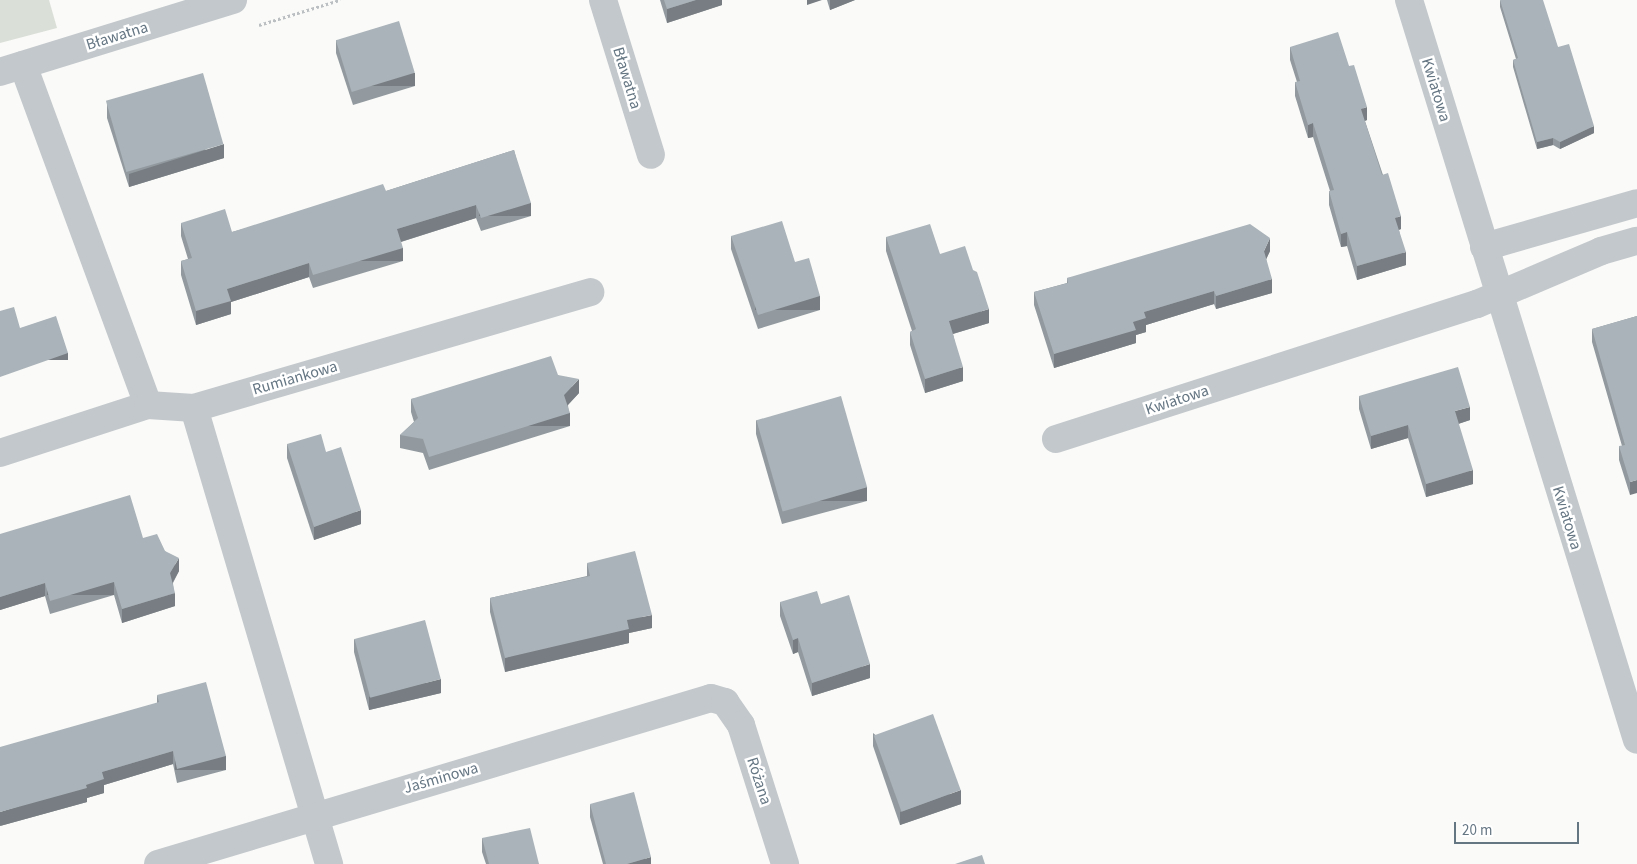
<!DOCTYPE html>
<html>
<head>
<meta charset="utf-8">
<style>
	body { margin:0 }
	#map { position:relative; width:1637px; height:864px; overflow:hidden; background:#fafaf8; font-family:"Source Sans 3",sans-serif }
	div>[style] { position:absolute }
	.green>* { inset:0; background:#dadfd7 }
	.path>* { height:3px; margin-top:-1.5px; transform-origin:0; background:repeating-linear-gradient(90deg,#bbbfc2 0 2.5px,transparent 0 5px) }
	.minor>* { height:28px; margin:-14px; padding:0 14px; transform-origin:14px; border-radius:14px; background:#c3c8cc }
	.wall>* { inset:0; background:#929a9f }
	.shaded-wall>* { inset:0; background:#777d82; transform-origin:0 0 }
	.building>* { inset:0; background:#aab3b9; transform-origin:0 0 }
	span { translate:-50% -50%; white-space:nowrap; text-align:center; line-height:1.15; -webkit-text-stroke:5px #fff; paint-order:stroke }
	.street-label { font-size:16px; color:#657683 }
	.scale { position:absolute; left:1454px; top:822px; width:125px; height:22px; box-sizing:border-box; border:2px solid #657683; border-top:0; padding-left:6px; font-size:15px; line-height:18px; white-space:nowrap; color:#657683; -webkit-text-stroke:4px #fff; paint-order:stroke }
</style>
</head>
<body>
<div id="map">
	<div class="green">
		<i style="clip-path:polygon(0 0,49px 0,57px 28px,0 43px)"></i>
	</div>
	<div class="path">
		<i style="left:259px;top:25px;width:85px;rotate:-17.2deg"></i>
	</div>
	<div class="minor">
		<i style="left:603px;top:0;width:162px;rotate:72.8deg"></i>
		<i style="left:1409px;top:0;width:774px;rotate:72.88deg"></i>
		<i style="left:23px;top:65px;width:362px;rotate:69.8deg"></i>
		<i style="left:0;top:72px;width:244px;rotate:-17.2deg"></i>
		<i style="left:1484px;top:247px;width:159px;rotate:-16deg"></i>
		<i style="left:194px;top:408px;width:476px;rotate:73.5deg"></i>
		<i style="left:1056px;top:439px;width:442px;rotate:-17.8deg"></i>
		<i style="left:1477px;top:304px;width:135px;rotate:-23.1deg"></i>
		<i style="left:1601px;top:251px;width:37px;rotate:-16deg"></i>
		<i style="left:0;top:453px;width:156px;rotate:-18deg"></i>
		<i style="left:148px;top:405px;width:46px;rotate:3.7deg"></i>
		<i style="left:194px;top:408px;width:413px;rotate:-16.3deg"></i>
		<i style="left:158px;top:864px;width:577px;rotate:-16.71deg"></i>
		<i style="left:711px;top:698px;width:15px;rotate:16deg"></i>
		<i style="left:725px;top:702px;width:28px;rotate:55deg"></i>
		<i style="left:741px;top:725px;width:146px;rotate:72.4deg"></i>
	</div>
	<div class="wall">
		<i style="clip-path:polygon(660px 0,722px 0,722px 5px,667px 23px)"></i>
		<i style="clip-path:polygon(827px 0,855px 0,830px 10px)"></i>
		<i style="clip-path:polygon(1500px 0,1558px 47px,1594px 133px,1560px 149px,1553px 145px,1537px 149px,1513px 67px,1513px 60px,1516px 59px,1500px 7px)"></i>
		<i style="clip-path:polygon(336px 40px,415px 86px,353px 105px,336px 53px)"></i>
		<i style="clip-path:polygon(1290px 47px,1349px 66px,1367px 120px,1365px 121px,1401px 229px,1399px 230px,1406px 265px,1357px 280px,1347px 246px,1341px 247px,1329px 205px,1329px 191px,1330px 191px,1313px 137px,1308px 138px,1295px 96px,1295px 82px,1297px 82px,1290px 60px)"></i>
		<i style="clip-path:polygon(107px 104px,224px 158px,129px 187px,107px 118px)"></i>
		<i style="clip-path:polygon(514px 150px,531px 216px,481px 231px,476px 218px,401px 242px,403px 261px,313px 288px,309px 277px,231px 302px,231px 314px,196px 325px,181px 275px,181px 261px,188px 259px,181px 236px,181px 223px,232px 232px,386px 191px)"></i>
		<i style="clip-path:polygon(731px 236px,795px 262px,820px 310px,758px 329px,731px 249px)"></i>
		<i style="clip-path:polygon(886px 237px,940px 254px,989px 323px,953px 334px,963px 381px,925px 393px,910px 345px,910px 332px,912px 331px,886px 251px)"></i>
		<i style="clip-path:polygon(1270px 251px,1266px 259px,1272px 293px,1216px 309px,1214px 304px,1146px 325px,1146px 332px,1136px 335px,1136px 343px,1054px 368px,1034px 305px,1034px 292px,1067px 283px,1067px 278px)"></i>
		<i style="clip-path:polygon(1637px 316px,1630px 495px,1619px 460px,1619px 446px,1622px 446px,1592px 342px,1592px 329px)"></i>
		<i style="clip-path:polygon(558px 375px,579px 393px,568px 405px,570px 426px,429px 470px,423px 453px,400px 448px,400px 435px,414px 422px,411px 412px,411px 399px)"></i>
		<i style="clip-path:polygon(1359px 396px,1470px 420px,1458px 424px,1473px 484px,1426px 497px,1408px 438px,1371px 449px,1359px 409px)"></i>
		<i style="clip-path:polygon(756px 420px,867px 501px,782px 524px,756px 434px)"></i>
		<i style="clip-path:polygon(287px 444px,326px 452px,361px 524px,314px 540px,287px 458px)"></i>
		<i style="clip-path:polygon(0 534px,143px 538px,165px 551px,179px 571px,173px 583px,175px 606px,122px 623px,114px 595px,50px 614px,45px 596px,0 610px)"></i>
		<i style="clip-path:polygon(587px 563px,652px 628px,629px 633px,629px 643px,505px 672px,490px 612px,490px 598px,587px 576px)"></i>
		<i style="clip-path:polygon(780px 602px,821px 604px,870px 678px,812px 696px,798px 652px,793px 654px,780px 616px)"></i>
		<i style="clip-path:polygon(354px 639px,441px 693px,369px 710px,354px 652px)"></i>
		<i style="clip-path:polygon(157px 695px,226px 770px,177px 783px,173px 764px,104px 785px,104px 793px,87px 798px,87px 802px,0 826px,157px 703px)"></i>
		<i style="clip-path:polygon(873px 733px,961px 804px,900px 825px,873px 746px)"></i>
		<i style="clip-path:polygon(590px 804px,651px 864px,603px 864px,590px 817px)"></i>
		<i style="clip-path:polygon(482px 838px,539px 864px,486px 864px,482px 852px)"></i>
	</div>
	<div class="shaded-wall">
		<i style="clip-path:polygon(696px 0,722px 0,722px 5px,667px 23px,667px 9px)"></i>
		<i style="clip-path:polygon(807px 0,822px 0,807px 5px)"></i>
		<i style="clip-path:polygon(830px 0,855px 0,830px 10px)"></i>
		<i style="left:415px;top:73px;width:13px;height:65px;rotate:90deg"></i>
		<i style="clip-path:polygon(1367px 107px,1367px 120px,1361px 122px,1361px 109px)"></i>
		<i style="clip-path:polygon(1313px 123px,1313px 137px,1308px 138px,1308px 125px)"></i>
		<i style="clip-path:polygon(1594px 126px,1594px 133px,1560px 149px,1560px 142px)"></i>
		<i style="clip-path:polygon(1553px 138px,1553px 145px,1537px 149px,1537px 142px)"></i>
		<i style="clip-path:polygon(224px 144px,224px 158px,129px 187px,129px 174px)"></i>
		<i style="left:531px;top:203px;width:13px;height:52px;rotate:90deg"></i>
		<i style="clip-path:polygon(476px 205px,476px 218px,397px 243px,397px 229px)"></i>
		<i style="clip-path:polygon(1401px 216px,1401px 229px,1395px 231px,1395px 218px)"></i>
		<i style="clip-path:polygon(1347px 232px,1347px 246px,1341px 247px,1341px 234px)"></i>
		<i style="clip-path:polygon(1270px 238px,1270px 251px,1264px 264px,1264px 251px)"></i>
		<i style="left:403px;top:248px;width:13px;height:94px;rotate:90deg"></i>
		<i style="clip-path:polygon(1406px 252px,1406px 265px,1357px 280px,1357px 266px)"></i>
		<i style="clip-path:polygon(309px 263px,309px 277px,231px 302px,231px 314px,196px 325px,196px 311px,227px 289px)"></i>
		<i style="clip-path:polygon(1272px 279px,1272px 293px,1216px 309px,1216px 296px)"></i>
		<i style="clip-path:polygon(1214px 291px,1214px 304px,1146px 325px,1146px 332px,1136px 335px,1136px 343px,1054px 368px,1054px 354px,1133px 322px,1144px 312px)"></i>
		<i style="left:820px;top:296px;width:14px;height:65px;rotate:90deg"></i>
		<i style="clip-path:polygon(989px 309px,989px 323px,949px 335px,949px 321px)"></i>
		<i style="left:68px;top:353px;width:7px;height:72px;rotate:90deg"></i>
		<i style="clip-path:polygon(963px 367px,963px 381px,925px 393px,925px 379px)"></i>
		<i style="clip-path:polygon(579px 379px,579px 393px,564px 409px,564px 395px)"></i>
		<i style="clip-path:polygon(1470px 407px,1470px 420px,1455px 425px,1455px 411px)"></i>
		<i style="left:570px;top:413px;width:13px;height:148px;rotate:90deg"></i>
		<i style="clip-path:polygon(1408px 425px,1408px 438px,1371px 449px,1371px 436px)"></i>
		<i style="clip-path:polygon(1473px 470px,1473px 484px,1426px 497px,1426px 484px)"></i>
		<i style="clip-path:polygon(1637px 480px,1637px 493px,1630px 495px,1630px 482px)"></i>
		<i style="left:867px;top:487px;width:14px;height:88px;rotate:90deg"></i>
		<i style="clip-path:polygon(361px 510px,361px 524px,314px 540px,314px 527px)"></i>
		<i style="clip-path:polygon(179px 558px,179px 571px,170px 587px,170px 573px)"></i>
		<i style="left:114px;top:582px;width:13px;height:67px;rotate:90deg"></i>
		<i style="clip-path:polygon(45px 583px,45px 596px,0 610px,0 597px)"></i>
		<i style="clip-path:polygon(175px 593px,175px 606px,122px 623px,122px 609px)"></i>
		<i style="clip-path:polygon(652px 615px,652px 628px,629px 633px,629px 643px,505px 672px,505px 658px,627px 620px)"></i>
		<i style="clip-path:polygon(798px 638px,798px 652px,793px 654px,793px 640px)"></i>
		<i style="clip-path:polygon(870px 664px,870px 678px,812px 696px,812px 683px)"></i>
		<i style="clip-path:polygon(441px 679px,441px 693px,369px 710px,369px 697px)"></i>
		<i style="clip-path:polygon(173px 751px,173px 764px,104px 785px,104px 793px,87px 798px,87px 802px,0 826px,0 812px,86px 785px,102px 772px)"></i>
		<i style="left:226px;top:756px;width:14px;height:51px;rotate:90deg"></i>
		<i style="clip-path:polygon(961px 790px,961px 804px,900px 825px,900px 812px)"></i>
		<i style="clip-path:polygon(651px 857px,651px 864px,627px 864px)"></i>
	</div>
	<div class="building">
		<i style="clip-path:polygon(664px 0,696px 0,667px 9px)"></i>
		<i style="clip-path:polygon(1500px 0,1543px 0,1558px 47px,1569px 44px,1594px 126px,1560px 142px,1553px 138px,1537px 142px,1513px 60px,1518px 58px)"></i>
		<i style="left:399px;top:21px;width:54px;height:66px;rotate:73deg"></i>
		<i style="clip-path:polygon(1338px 32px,1349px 66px,1354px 65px,1367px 107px,1361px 109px,1382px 175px,1388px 173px,1401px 216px,1395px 218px,1406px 252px,1357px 266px,1347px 232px,1341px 234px,1329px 191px,1334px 190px,1313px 123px,1308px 125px,1295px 82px,1300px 81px,1290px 47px)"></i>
		<i style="left:203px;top:73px;width:74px;height:101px;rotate:74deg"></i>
		<i style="clip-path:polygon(514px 150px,531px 203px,481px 218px,476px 205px,397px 229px,403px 248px,313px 275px,309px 263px,227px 289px,231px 301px,196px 311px,181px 261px,192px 258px,181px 223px,225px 209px,232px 232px,383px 184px,386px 191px)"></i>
		<i style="clip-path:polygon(782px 221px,795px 262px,809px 258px,820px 296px,758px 315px,731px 236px)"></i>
		<i style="clip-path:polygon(930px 224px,940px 254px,965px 246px,973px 270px,977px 272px,989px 309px,949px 321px,963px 367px,925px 379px,910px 332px,916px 329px,886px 237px)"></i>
		<i style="clip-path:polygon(1250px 224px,1270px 238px,1264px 251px,1272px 279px,1216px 296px,1214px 291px,1144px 312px,1146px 318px,1133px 322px,1136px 330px,1054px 354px,1034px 292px,1068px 283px,1067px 278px)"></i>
		<i style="clip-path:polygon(14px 307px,20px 328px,56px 316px,68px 353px,0 377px,0 311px)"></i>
		<i style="clip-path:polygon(1637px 316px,1637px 480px,1630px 482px,1619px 446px,1625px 445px,1592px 329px)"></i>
		<i style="clip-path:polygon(551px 356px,558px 375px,579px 379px,564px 395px,570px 413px,429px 457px,423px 439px,400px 435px,418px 418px,411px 399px)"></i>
		<i style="clip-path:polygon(1458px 367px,1470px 407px,1455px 411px,1473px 470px,1426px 484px,1408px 425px,1371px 436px,1359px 396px)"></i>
		<i style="left:841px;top:396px;width:95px;height:88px;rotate:74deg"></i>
		<i style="clip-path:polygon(321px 434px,326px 452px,341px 447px,361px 510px,314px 527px,287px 444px)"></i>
		<i style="clip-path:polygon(130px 495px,143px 538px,157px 534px,165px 551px,179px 558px,170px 573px,175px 593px,122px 609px,114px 582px,50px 601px,45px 583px,0 597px,0 534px)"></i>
		<i style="clip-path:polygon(635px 551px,652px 615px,627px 620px,629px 629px,505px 658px,490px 598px,590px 576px,587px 563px)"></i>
		<i style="clip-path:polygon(817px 591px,821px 604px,849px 595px,870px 664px,812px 683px,798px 638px,793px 640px,780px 602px)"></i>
		<i style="left:425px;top:620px;width:61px;height:73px;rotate:75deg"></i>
		<i style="clip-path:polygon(206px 682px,226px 756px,177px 769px,173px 751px,102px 772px,104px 779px,86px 785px,87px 788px,0 812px,0 747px,159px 702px,157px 695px)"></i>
		<i style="left:933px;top:714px;width:81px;height:63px;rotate:70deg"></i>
		<i style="clip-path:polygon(634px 792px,651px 857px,627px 864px,606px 864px,590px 804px)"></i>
		<i style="clip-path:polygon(530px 828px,539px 864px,489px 864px,482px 838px)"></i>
		<i style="clip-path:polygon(982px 855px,985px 864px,955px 864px)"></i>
	</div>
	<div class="street-label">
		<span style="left:117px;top:36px;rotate:-17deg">Bławatna</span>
		<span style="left:627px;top:78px;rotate:73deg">Bławatna</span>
		<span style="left:1436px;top:90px;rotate:73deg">Kwiatowa</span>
		<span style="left:295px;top:378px;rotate:-16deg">Rumiankowa</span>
		<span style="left:1177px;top:400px;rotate:-18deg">Kwiatowa</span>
		<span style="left:1567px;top:518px;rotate:73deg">Kwiatowa</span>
		<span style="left:441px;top:778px;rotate:-16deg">Jaśminowa</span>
		<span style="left:759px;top:781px;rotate:72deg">Różana</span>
	</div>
	<div class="scale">20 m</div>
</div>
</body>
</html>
